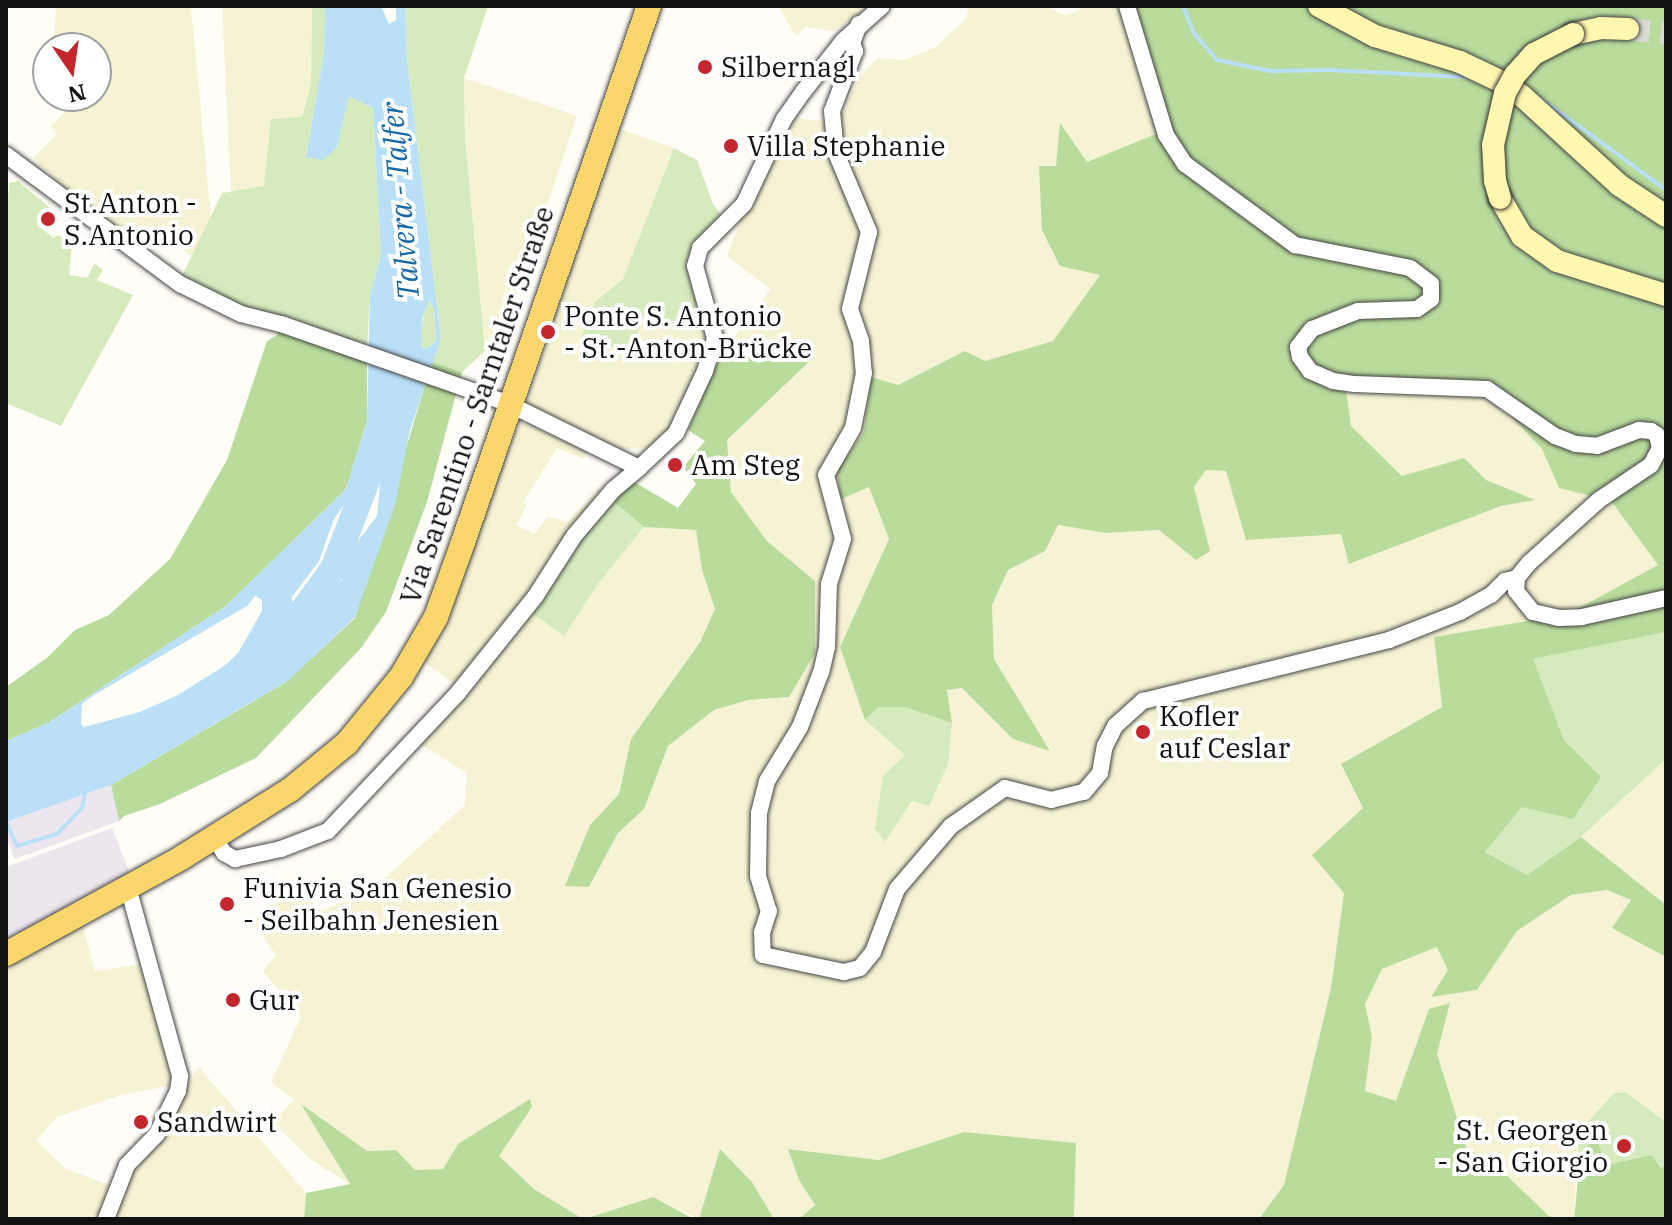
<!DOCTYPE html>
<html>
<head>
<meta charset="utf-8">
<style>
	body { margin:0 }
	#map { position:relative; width:1672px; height:1225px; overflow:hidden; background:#fffdf5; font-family:"IBM Plex Serif",serif }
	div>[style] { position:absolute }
	.industrial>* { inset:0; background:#eee6ef }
	.farmland>* { inset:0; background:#f6f3d4 }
	.green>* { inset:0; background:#d5ebbd }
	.forest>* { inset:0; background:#b9dc9c }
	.water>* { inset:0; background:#b9e0f7 }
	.stream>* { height:4px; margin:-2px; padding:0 2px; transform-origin:2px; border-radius:2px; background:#b9e0f7 }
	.river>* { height:26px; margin:-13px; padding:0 13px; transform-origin:13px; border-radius:13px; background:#b9e0f7 }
	.secondary-tunnel>* { height:22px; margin-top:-11px; transform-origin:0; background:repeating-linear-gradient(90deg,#dbdad3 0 22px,transparent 0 33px) }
	.roads { filter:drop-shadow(0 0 2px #444) drop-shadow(0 0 2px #444) }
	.street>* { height:16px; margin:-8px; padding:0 8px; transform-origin:8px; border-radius:8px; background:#fff }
	.secondary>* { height:22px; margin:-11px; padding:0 11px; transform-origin:11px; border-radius:11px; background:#fff6b0 }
	.primary>* { height:24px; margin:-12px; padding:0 12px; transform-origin:12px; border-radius:12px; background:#f9d66b }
	.bridges { filter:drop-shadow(0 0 2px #333) drop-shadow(0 0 2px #333) }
	.secondary-bridge>* { height:22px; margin:-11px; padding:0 11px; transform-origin:11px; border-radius:11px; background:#fff6b0 }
	.dots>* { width:22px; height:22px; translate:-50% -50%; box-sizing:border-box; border:4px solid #fff; border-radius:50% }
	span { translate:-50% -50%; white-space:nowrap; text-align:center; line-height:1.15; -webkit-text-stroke:8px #fff; paint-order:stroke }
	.poi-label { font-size:28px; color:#111 }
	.left { translate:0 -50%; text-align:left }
	.right { translate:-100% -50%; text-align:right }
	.street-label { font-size:28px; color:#111 }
	.water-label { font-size:30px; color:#1768a6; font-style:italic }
	.frame { position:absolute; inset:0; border:8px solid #111; pointer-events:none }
	.north { position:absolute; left:32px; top:32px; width:80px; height:80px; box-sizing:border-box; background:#fff; border:2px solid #a0a0a0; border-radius:50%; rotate:167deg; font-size:22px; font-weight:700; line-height:32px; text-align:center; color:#111 }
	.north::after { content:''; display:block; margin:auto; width:28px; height:36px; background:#c4262e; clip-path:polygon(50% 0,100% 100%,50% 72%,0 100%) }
</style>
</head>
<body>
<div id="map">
	<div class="industrial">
		<i style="clip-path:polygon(111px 785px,119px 821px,15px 859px,6px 837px,6px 822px)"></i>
		<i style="clip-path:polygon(112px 828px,129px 871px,128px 887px,6px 954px,6px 867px)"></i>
	</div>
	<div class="farmland">
		<i style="clip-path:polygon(56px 6px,191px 6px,211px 218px,193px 257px,161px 233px,147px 250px,91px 213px,33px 158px,57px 134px,51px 126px,69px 108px,64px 96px,96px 96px,96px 48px,53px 48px)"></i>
		<i style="clip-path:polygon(222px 6px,312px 6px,311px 83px,301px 118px,264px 187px,231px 192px)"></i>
		<i style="clip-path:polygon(778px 6px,870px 6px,834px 31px,806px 27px,796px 36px)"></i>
		<i style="clip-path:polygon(969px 6px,1046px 6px,1064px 15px,1076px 12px,1083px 6px,1121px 6px,1156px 134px,1087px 162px,1060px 125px,1101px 274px,1054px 341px,985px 361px,964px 352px,898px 385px,871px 377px,864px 432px,837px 472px,869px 487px,889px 539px,840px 647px,865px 720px,905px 755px,884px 841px,913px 801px,952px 723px,947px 690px,962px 688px,1013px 739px,1049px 750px,994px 659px,992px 605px,1008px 570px,1045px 551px,1057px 525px,1105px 533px,1159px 530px,1210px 551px,1194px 487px,1206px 470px,1227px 471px,1341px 534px,1350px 564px,1501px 506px,1533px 500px,1486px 480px,1464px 458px,1403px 476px,1351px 426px,1346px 388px,1491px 396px,1542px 449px,1559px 488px,1611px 501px,1658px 565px,1568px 614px,1434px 637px,1442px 707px,1341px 764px,1363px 808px,1344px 893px,1331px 988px,1284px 1186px,1259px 1219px,1074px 1219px,1076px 1143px,964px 1132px,879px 1160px,789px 1149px,799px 1180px,815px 1205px,799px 1219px,774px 1219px,752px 1182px,720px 1149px,699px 1219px,652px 1197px,583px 1219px,534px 1189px,499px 1156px,532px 1107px,458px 1144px,443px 1169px,415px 1170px,396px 1150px,367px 1151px,303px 1106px,350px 1185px,309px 1158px,272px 1122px,294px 1100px,271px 1082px,301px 1017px,263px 971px,276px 955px,253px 922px,297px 886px,320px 911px,370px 892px,465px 805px,467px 773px,419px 743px,465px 692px,421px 660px,444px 614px,520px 422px,589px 449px,584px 459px,557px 448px,523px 502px,527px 505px,516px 525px,534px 534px,549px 516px,567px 522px,599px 488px,602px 492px,564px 635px,598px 584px,644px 527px,696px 530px,702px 570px,715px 609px,700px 641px,631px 739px,619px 794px,590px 825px,590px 887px,618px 833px,644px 809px,668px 746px,714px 710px,748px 700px,789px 697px,815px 582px,767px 541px,731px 492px,727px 440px,811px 361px,721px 354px,771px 289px,727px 256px,742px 216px,793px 118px,827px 121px,841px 116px,859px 77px,878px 58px,904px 60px,934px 48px,966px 19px)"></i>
		<i style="clip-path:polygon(464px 78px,577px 116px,492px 367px,485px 351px,465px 137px)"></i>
		<i style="clip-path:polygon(617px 128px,674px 148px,623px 279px,595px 303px,643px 318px,709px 330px,713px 345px,672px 430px,652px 448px,621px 449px,526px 407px)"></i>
		<i style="clip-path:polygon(1666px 759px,1666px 905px,1581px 837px)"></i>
		<i style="clip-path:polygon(1607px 890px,1632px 901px,1613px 928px,1666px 957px,1666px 1122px,1626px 1092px,1614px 1093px,1578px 1133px,1574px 1219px,1558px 1219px,1549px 1216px,1500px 1169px,1466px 1147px,1437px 1054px,1450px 1004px,1429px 1009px,1396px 1102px,1364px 1092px,1372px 1037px,1365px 1004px,1382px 969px,1438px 947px,1448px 970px,1432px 996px,1476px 990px,1517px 931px,1571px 895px)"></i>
		<i style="clip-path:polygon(82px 924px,95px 971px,144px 964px,175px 1085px,120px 1095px,57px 1117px,36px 1140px,66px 1169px,112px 1186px,99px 1219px,6px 1219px,6px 965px)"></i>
		<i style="clip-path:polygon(199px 1067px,306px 1193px,304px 1219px,114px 1219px,133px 1168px)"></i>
	</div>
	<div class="green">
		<i style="clip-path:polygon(312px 6px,325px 6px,324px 53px,306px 157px,337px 148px,349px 95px,373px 108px,381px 254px,370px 296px,367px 349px,239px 306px,181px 278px,222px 193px,264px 186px,271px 119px,302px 117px,311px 83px)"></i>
		<i style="clip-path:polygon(405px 6px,488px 6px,464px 78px,465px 137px,485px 351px,462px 372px,432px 362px,441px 339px,407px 59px)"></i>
		<i style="clip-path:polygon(674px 148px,697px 160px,713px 204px,726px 222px,700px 248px,709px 330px,643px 318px,630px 353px,581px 338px,595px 302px,623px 279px)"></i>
		<i style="clip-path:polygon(18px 181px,49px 207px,37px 225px,54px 238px,57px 235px,72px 241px,69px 275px,87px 278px,94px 264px,103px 270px,97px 280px,133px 295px,61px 426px,6px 403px,8px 202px,9px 183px)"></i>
		<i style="clip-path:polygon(428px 299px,434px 309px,436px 340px,430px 347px,421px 349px,419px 336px)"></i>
		<i style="clip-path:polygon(602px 492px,644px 527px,598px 584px,564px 636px,523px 607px)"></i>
		<i style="clip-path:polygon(1666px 632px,1666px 759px,1581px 837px,1527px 875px,1485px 852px,1522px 807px,1601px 777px,1564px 740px,1532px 659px)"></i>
		<i style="clip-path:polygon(879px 707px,904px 707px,952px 723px,948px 764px,929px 806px,912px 801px,885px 842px,875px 829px,883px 776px,905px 755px,865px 720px)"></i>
		<i style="clip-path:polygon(1626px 1092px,1666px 1122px,1666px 1165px,1661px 1168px,1651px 1155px,1606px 1165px,1598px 1141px,1578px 1178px,1578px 1133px,1614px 1093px)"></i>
	</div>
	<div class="forest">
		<i style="clip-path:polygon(1121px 6px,1666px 6px,1666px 632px,1533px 659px,1564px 740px,1601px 777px,1573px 819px,1522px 807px,1485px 852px,1527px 875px,1581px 837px,1666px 905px,1666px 957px,1612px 928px,1631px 900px,1607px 890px,1571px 895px,1517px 931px,1477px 990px,1431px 997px,1448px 970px,1437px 947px,1382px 969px,1365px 1004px,1372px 1037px,1365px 1091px,1396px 1101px,1429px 1009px,1450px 1003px,1437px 1054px,1466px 1147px,1500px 1169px,1549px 1216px,1558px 1219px,1259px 1219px,1284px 1185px,1331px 988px,1344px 893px,1312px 855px,1363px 808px,1341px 764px,1442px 707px,1434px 637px,1568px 614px,1658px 565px,1611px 501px,1559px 488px,1542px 449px,1491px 396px,1346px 389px,1351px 426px,1402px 476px,1464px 458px,1486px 480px,1535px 500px,1501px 506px,1349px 564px,1341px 534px,1246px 540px,1226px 471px,1206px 470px,1194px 487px,1210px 551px,1196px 560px,1159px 530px,1105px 533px,1058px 525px,1045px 551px,1008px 570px,992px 605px,994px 659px,1050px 751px,1013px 739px,962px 688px,947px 690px,952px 723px,904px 707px,879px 707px,865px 720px,840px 647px,889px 539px,869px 487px,841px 499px,837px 471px,864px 432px,871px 377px,898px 385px,965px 351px,985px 361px,1053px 341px,1100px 275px,1060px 266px,1042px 230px,1039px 166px,1056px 166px,1060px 123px,1087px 162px,1156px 134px)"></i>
		<i style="clip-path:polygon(282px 319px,367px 349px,367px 421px,346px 489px,226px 606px,48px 723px,6px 741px,6px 687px,48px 657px,75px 630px,109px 615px,170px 559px,227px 460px,267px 341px,277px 335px)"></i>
		<i style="clip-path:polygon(721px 354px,811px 360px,727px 440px,731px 492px,767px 541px,815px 581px,815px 653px,789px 697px,748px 700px,714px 710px,668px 746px,644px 809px,618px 833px,589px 887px,565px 886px,590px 825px,619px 794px,631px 739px,700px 642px,715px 609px,702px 570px,696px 530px,644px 527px,602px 492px,621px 474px,678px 508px,696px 484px,683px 467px,705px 441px,688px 430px)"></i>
		<i style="clip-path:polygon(432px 362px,462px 372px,427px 502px,386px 612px,361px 648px,256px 758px,160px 804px,124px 816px,119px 821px,111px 785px,286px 682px,355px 618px)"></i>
		<i style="clip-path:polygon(530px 1099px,532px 1107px,499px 1156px,534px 1189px,583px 1219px,304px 1219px,306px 1193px,350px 1184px,301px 1104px,367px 1151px,396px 1150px,415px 1170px,443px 1169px,458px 1144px)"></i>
		<i style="clip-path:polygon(964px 1132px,1076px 1143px,1074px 1219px,799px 1219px,815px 1205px,799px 1180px,788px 1149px,879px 1160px)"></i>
		<i style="clip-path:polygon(1590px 1138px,1598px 1141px,1606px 1165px,1651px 1155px,1661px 1168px,1666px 1165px,1666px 1219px,1574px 1219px,1578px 1178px)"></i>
		<i style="clip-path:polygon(720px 1149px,752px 1182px,774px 1219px,699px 1219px)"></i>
		<i style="clip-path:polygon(653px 1197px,694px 1219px,584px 1219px)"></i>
	</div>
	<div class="water">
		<i style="clip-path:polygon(evenodd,325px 6px,381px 6px,389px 24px,396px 20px,396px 6px,405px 6px,407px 59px,441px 339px,410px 430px,395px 505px,355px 617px,289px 680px,111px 785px,6px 822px,6px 741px,48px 723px,226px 606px,346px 489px,367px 421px,370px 296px,381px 254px,373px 108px,349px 96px,337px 148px,322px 160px,306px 157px,324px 53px,325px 6px,429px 300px,434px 309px,436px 340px,430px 347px,421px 349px,422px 319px,429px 300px,325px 6px,376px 460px,382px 464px,377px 516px,348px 554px,342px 580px,313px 608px,292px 610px,292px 597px,319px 561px,334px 519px,376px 460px,325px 6px,255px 596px,262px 600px,262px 611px,238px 653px,227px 664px,178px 695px,140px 712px,84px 727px,81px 724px,82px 704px,94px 695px,247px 606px,255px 596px)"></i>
	</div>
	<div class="stream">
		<i style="left:1183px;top:6px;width:29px;rotate:68deg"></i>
		<i style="left:1194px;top:33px;width:35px;rotate:50deg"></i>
		<i style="left:1217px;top:60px;width:54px;rotate:11.7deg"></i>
		<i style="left:1270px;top:71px;width:60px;rotate:-1deg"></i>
		<i style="left:1330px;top:70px;width:135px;rotate:3deg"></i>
		<i style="left:1539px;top:97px;width:157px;rotate:36.2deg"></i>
		<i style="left:6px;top:822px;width:26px;rotate:65deg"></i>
		<i style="left:17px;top:846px;width:42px;rotate:-16.7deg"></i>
		<i style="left:57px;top:834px;width:36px;rotate:-46deg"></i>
		<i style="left:82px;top:808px;width:19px;rotate:-78deg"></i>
	</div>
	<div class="river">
		<i style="left:281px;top:640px;width:88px;rotate:-53.8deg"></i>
		<i style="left:333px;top:569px;width:142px;rotate:-68.9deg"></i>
	</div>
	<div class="secondary-tunnel">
		<i style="left:1628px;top:29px;width:38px;rotate:6deg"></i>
	</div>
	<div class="roads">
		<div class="street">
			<i style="left:1127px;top:6px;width:135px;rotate:73.2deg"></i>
			<i style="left:1166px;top:135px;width:35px;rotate:57deg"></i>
			<i style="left:1185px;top:164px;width:137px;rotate:36.4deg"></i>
			<i style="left:1295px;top:245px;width:117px;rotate:11.3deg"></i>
			<i style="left:1410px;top:268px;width:26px;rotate:37deg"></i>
			<i style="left:1431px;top:284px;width:15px;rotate:90deg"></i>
			<i style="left:1431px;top:299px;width:17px;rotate:144deg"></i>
			<i style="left:1417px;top:309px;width:59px;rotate:178.1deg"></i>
			<i style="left:1358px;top:311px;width:49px;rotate:158.6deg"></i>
			<i style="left:1312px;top:329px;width:23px;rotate:128deg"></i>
			<i style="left:1298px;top:347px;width:10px;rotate:79deg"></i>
			<i style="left:1300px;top:357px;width:17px;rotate:54deg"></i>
			<i style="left:1310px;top:371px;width:25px;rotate:23deg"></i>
			<i style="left:1333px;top:381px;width:22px;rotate:8deg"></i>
			<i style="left:1355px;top:384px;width:132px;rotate:2.2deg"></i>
			<i style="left:1487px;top:389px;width:83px;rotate:34.7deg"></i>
			<i style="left:1555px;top:436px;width:22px;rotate:21deg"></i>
			<i style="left:1576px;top:444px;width:21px;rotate:5deg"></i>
			<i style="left:1597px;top:446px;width:45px;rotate:-20.9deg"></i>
			<i style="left:1639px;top:430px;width:12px;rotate:5deg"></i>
			<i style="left:1651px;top:431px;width:7px;rotate:34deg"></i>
			<i style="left:1657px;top:435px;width:13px;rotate:77deg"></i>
			<i style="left:1660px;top:448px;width:19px;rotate:118deg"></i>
			<i style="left:1651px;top:465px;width:63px;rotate:146.1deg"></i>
			<i style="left:1599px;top:500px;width:94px;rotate:138deg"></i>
			<i style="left:1529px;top:563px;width:19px;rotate:129deg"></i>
			<i style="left:1517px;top:578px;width:13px;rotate:94deg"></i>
			<i style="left:1516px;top:591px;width:27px;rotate:51deg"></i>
			<i style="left:1533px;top:612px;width:26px;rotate:13deg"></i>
			<i style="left:1558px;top:618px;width:24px;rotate:-2deg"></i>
			<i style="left:1582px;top:617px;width:86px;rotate:-12.7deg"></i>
			<i style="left:859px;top:24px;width:20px;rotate:110deg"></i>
			<i style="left:852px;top:43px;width:9px;rotate:69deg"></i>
			<i style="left:855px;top:51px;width:64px;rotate:111deg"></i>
			<i style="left:832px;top:111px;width:42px;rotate:84.6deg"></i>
			<i style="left:836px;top:153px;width:86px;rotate:67.3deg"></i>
			<i style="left:869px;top:232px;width:79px;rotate:103.9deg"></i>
			<i style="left:850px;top:309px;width:34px;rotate:71deg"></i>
			<i style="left:861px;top:341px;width:32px;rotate:85deg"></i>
			<i style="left:864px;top:373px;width:56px;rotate:101.3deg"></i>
			<i style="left:853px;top:428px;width:54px;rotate:119.9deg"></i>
			<i style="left:826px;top:475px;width:66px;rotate:75.1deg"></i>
			<i style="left:843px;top:539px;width:47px;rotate:107.3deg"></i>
			<i style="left:829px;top:584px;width:63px;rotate:91.8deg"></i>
			<i style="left:827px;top:647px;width:26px;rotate:103deg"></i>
			<i style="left:821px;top:672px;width:59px;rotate:110.9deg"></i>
			<i style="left:800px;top:727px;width:63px;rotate:121.4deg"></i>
			<i style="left:767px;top:781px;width:33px;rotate:104deg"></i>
			<i style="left:759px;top:813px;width:63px;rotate:90.9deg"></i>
			<i style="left:758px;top:876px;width:37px;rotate:73deg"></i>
			<i style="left:769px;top:911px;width:22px;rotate:108deg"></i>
			<i style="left:762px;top:932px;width:23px;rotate:88deg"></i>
			<i style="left:763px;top:955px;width:83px;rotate:11.9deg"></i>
			<i style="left:844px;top:972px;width:16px;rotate:-14deg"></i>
			<i style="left:860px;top:968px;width:21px;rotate:-51deg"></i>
			<i style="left:873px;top:952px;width:67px;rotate:-69.1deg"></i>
			<i style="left:897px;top:889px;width:83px;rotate:-49.4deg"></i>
			<i style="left:951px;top:826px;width:66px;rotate:-35.1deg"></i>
			<i style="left:1005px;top:788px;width:48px;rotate:14.6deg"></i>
			<i style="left:1051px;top:800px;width:34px;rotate:-14deg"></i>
			<i style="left:1084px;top:792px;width:25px;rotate:-50deg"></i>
			<i style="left:1100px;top:773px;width:27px;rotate:-80deg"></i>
			<i style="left:1105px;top:746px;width:22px;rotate:-63deg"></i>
			<i style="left:1115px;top:726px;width:38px;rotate:-42deg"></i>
			<i style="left:1143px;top:701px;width:253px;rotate:-13.9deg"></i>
			<i style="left:1389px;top:640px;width:76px;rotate:-21.5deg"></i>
			<i style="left:1460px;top:612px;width:35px;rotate:-29deg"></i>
			<i style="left:1491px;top:595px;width:20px;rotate:-45deg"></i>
			<i style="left:1505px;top:581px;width:12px;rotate:-14deg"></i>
			<i style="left:6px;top:155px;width:217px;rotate:36.6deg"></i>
			<i style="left:180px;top:284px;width:68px;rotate:26.2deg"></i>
			<i style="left:241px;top:314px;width:44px;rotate:14.3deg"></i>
			<i style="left:284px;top:325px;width:238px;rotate:19.3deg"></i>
			<i style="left:509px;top:404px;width:145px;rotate:26.2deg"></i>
			<i style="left:639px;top:468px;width:51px;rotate:-43.4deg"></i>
			<i style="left:676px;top:433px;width:68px;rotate:-64.9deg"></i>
			<i style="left:705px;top:371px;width:34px;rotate:-73deg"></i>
			<i style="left:715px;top:338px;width:75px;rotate:-105.5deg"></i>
			<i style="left:695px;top:266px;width:19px;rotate:-74deg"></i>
			<i style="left:700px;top:248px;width:62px;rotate:-45deg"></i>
			<i style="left:744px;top:204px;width:94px;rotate:-64.8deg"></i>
			<i style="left:784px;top:119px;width:33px;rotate:-55deg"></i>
			<i style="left:803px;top:92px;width:65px;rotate:-51.9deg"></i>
			<i style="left:843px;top:41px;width:52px;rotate:-41.9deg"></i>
			<i style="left:215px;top:838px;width:17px;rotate:59deg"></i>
			<i style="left:224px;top:853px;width:13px;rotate:29deg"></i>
			<i style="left:235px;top:859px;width:47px;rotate:-12.3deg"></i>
			<i style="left:281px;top:849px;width:50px;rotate:-21deg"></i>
			<i style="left:328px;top:831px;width:188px;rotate:-46.7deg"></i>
			<i style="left:457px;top:694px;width:124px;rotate:-51.2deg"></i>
			<i style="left:535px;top:597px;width:72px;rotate:-57.4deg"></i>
			<i style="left:574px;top:536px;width:60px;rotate:-49.7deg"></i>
			<i style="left:613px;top:490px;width:34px;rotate:-40deg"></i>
			<i style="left:106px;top:1219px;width:58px;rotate:-68.7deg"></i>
			<i style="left:127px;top:1165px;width:43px;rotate:-45.9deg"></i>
			<i style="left:157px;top:1134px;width:48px;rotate:-64deg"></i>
			<i style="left:178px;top:1091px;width:15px;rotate:-82deg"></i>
			<i style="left:180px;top:1076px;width:196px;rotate:-105.4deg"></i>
		</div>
		<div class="secondary">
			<i style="left:1319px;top:6px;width:64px;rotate:28.2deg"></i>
			<i style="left:1375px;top:36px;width:89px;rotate:17deg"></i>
			<i style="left:1460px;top:62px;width:47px;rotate:25.5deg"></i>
			<i style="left:1502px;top:82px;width:24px;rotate:35deg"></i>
			<i style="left:1522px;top:96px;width:132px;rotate:42.5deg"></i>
			<i style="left:1619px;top:185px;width:56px;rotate:33.4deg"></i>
			<i style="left:1573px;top:34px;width:29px;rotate:-12deg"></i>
			<i style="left:1601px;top:28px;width:27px;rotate:2deg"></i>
			<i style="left:1500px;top:198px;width:44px;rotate:59.9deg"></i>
			<i style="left:1522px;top:236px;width:43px;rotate:35.5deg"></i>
			<i style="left:1557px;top:261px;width:114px;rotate:17.3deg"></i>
		</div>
		<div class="primary">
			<i style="left:6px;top:954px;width:200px;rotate:-28.7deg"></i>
			<i style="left:181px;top:858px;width:128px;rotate:-32deg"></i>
			<i style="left:290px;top:790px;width:74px;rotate:-39.5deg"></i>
			<i style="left:347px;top:743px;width:85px;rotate:-50.7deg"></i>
			<i style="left:401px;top:677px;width:69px;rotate:-59.7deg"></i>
			<i style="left:436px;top:617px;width:77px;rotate:-70.1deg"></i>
			<i style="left:462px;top:545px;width:571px;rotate:-70.87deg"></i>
		</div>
	</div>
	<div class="bridges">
		<div class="secondary-bridge">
			<i style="left:1500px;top:198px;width:18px;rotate:-106deg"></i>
			<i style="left:1495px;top:181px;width:36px;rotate:-93deg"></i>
			<i style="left:1493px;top:145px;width:53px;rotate:-77deg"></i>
			<i style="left:1505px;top:93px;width:21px;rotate:-61deg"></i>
			<i style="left:1515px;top:75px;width:28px;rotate:-48deg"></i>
			<i style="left:1534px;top:54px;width:44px;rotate:-27.1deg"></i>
		</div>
	</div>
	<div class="dots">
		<i style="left:705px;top:67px;background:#c4262e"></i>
		<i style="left:731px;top:146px;background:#c4262e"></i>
		<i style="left:48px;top:219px;background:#c4262e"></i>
		<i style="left:548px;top:332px;background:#c4262e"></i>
		<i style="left:675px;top:465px;background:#c4262e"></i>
		<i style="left:1143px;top:732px;background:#c4262e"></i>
		<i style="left:227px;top:904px;background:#c4262e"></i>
		<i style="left:233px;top:1000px;background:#c4262e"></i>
		<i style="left:141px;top:1122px;background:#c4262e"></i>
		<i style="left:1624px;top:1146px;background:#c4262e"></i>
	</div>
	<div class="poi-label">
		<span class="left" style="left:721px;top:67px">Silbernagl</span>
		<span class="left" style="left:747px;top:146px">Villa Stephanie</span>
		<span class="left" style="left:64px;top:219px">St.Anton -<br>S.Antonio</span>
		<span class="left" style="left:564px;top:332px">Ponte S. Antonio<br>- St.-Anton-Brücke</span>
		<span class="left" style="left:691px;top:465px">Am Steg</span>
		<span class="left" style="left:1159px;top:732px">Kofler<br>auf Ceslar</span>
		<span class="left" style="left:243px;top:904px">Funivia San Genesio<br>- Seilbahn Jenesien</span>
		<span class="left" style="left:249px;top:1000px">Gur</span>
		<span class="left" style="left:157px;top:1122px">Sandwirt</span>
		<span class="right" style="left:1608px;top:1146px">St. Georgen<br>- San Giorgio</span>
	</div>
	<div class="street-label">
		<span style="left:477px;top:405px;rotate:-71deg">Via Sarentino - Sarntaler Straße</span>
	</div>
	<div class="water-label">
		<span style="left:400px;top:201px;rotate:-95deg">Talvera - Talfer</span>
	</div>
	<div class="frame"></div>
	<div class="north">N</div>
</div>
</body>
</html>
